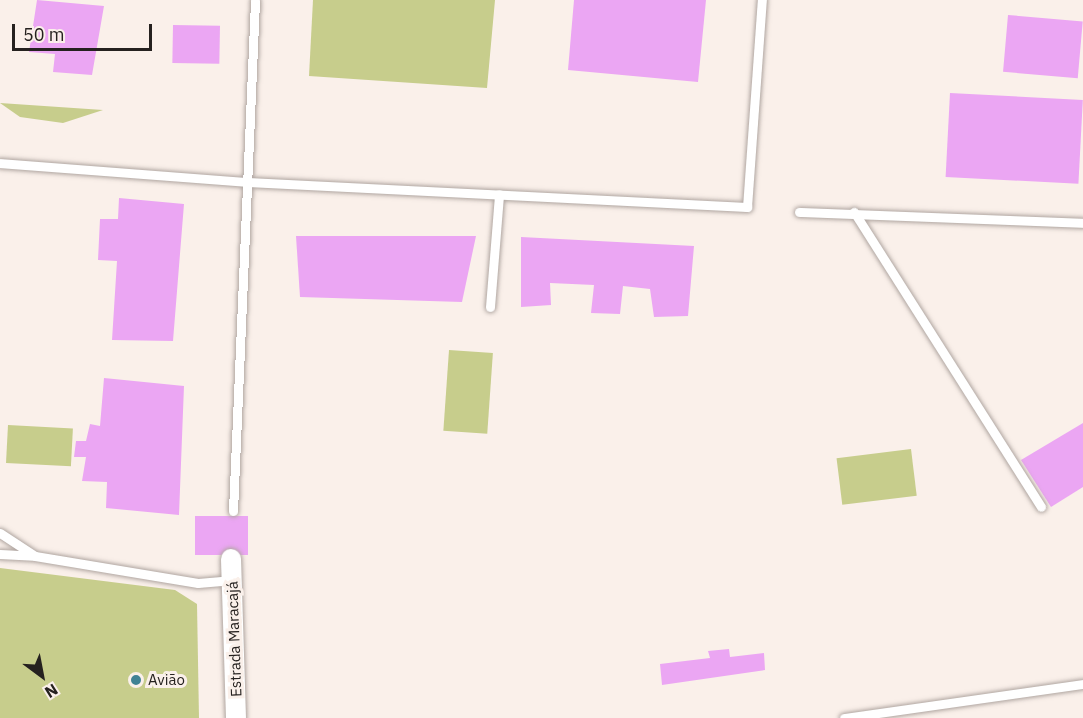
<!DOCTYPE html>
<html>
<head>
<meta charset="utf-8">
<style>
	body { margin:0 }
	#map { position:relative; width:1083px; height:718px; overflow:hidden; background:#faf0ea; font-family:"IBM Plex Sans",sans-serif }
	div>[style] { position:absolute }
	.green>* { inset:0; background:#c7cd8c; transform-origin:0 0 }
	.building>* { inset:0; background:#eba6f3; transform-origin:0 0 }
	.roads { filter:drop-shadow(0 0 2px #b0a6a1) drop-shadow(0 0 2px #b0a6a1) }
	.service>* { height:9px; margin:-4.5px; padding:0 4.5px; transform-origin:4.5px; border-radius:4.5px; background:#fff }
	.minor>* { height:20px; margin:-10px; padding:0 10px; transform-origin:10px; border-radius:10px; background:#fff }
	.dots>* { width:16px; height:16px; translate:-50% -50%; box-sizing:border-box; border:3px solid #faf0ea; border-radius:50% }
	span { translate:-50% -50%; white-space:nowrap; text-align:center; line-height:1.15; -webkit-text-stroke:6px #faf0ea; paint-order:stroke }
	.street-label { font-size:15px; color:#25211f }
	.poi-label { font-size:15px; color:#25211f }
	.left { translate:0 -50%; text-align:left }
	.north { position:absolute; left:12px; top:646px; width:60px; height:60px; -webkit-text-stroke:4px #faf0ea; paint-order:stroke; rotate:148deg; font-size:16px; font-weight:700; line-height:24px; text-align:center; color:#25211f }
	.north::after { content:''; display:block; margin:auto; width:21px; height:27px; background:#25211f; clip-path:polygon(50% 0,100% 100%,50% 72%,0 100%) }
	.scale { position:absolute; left:12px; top:24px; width:140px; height:27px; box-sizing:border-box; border:3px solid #25211f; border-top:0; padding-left:8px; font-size:18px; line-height:21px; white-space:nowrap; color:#25211f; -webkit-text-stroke:4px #faf0ea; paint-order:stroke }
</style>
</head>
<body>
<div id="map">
	<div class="green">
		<i style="clip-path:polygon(313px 0,495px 0,487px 88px,309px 76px)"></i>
		<i style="clip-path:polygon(0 103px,103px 110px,63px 123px,20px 117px)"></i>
		<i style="left:449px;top:350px;width:44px;height:81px;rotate:4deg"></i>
		<i style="left:8px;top:425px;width:65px;height:38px;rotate:3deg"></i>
		<i style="left:911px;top:449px;width:47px;height:75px;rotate:83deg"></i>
		<i style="clip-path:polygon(0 568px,175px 590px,197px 604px,199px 718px,0 718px)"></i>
	</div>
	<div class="building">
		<i style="clip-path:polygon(37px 0,104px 6px,92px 75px,53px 72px,55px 54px,29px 52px)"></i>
		<i style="clip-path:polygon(574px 0,706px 0,698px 82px,568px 70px)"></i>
		<i style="left:1008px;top:15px;width:75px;height:57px;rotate:5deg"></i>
		<i style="left:173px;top:25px;width:47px;height:38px;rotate:1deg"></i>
		<i style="left:950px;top:93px;width:133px;height:84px;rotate:3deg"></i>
		<i style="clip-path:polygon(119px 198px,184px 204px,173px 341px,112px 340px,117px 261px,98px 260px,100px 219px,118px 219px)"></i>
		<i style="clip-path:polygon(296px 236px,476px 236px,462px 302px,300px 297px)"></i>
		<i style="clip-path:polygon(521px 237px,694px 246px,688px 316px,654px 317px,650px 289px,623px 286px,620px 314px,591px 313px,594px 285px,550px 283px,551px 305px,521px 307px)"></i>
		<i style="clip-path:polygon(104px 378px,184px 386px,179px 515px,106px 508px,107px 482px,82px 481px,86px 457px,74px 457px,76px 441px,86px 441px,90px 424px,100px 426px)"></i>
		<i style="clip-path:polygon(1083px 423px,1083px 487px,1051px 507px,1021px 460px)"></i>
		<i style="left:195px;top:516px;width:53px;height:39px"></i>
		<i style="clip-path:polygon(729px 649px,730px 657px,764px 653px,765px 670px,662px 685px,660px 664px,710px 658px,708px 651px)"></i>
	</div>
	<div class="roads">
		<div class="service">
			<i style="left:0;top:163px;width:248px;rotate:4.4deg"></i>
			<i style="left:247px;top:182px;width:501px;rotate:2.86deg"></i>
			<i style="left:747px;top:207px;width:208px;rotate:-85.9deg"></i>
			<i style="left:799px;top:212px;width:284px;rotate:2.2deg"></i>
			<i style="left:854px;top:212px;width:349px;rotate:57.6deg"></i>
			<i style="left:490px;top:307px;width:113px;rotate:-85.4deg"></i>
			<i style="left:233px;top:511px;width:511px;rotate:-87.53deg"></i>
			<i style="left:0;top:533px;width:42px;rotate:33.3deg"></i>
			<i style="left:35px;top:556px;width:165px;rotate:9.4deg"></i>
			<i style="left:198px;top:583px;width:35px;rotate:-5deg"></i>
			<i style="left:0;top:554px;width:33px;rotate:3deg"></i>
			<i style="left:844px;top:718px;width:241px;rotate:-8.1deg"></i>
		</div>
		<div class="minor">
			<i style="left:231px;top:559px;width:159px;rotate:88.2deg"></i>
		</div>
	</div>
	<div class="dots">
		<i style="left:136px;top:680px;background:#408294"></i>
	</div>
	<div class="street-label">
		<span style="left:234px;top:639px;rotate:-92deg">Estrada Maracajá</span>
	</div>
	<div class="poi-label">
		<span class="left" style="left:148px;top:680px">Avião</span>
	</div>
	<div class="north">N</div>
	<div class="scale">50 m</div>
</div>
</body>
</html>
